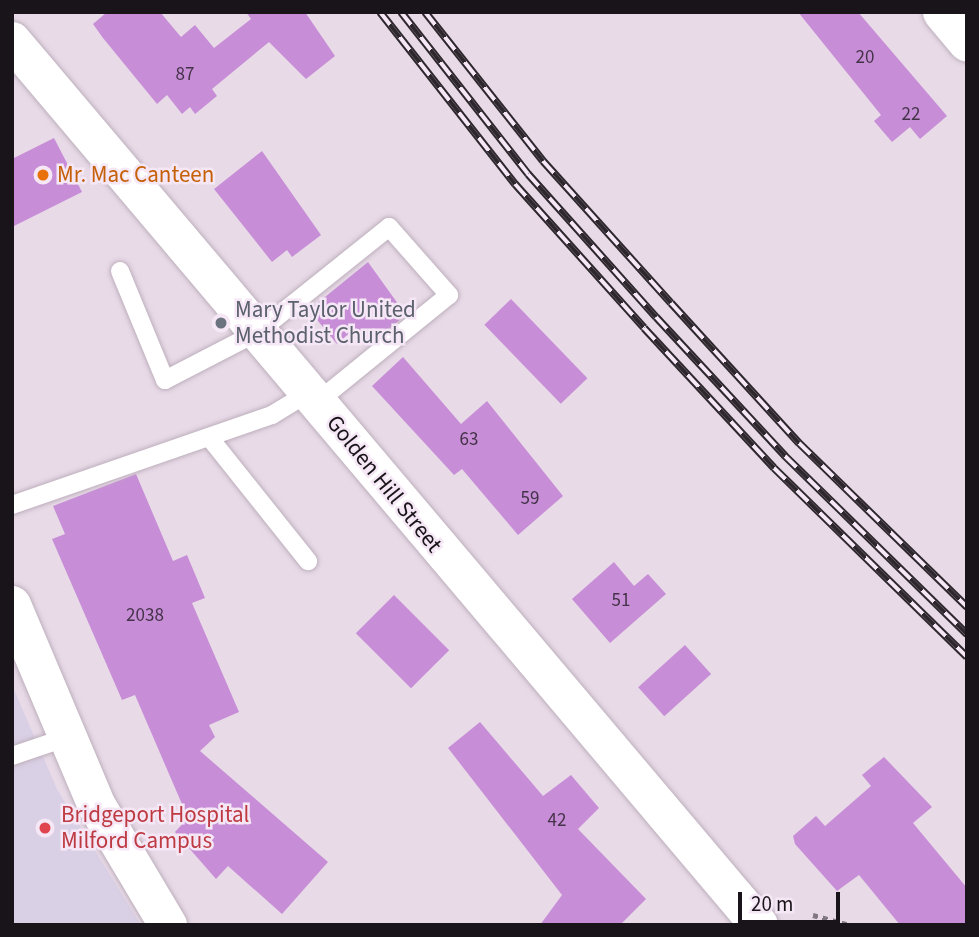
<!DOCTYPE html>
<html>
<head>
<meta charset="utf-8">
<style>
	body { margin:0 }
	#map { position:relative; width:979px; height:937px; overflow:hidden; background:#e8dae7; font-family:"Source Sans 3",sans-serif }
	div>[style] { position:absolute }
	.medical>* { inset:0; background:#dad0e5 }
	.building>* { inset:0; background:#c78ed7; transform-origin:0 0 }
	.path>* { height:4.5px; margin-top:-2.25px; transform-origin:0; background:repeating-linear-gradient(90deg,#817881 0 5px,transparent 0 10px) }
	.roads { filter:drop-shadow(0 0 2px #bdafbc) drop-shadow(0 0 2px #bdafbc) }
	.lane>* { height:18px; margin:-9px; padding:0 9px; transform-origin:9px; border-radius:9px; background:#fff }
	.street>* { height:37px; margin:-18.5px; padding:0 18.5px; transform-origin:18.5px; border-radius:18.5px; background:#fff }
	.secondary>* { height:38px; margin:-19px; padding:0 19px; transform-origin:19px; border-radius:19px; background:#fff }
	.rail>* { height:8px; margin-top:-4px; transform-origin:0; background:repeating-linear-gradient(90deg,#f5e7f5 0 16px,#2e282e 0 32px); box-sizing:border-box; border-block:2px solid #2e282e }
	.dots>* { width:19px; height:19px; translate:-50% -50%; box-sizing:border-box; border:4px solid #f5e7f5; border-radius:50% }
	span { translate:-50% -50%; white-space:nowrap; text-align:center; line-height:1.15; -webkit-text-stroke:5px #f5e7f5; paint-order:stroke }
	.number-label { font-size:19px; color:#443248 }
	.number-label span { -webkit-text-stroke-width:0 }
	.food-label { font-size:23px; color:#c56008 }
	.left { translate:0 -50%; text-align:left }
	.worship-label { font-size:23px; color:#5b616d }
	.street-label { font-size:23px; color:#191419 }
	.health-label { font-size:23px; color:#be3a42 }
	.frame { position:absolute; inset:0; border:14px solid #191419; pointer-events:none }
	.scale { position:absolute; left:738px; top:892px; width:102px; height:32px; box-sizing:border-box; border:4px solid #191419; border-top:0; padding-left:9px; font-size:21px; line-height:24px; white-space:nowrap; color:#191419; -webkit-text-stroke:5px #f5e7f5; paint-order:stroke }
</style>
</head>
<body>
<div id="map">
	<div class="medical">
		<i style="clip-path:polygon(12px 685px,57px 789px,141px 925px,12px 925px)"></i>
	</div>
	<div class="building">
		<i style="clip-path:polygon(107px 12px,160px 12px,181px 37px,195px 25px,214px 48px,251px 19px,246px 12px,305px 12px,335px 56px,306px 79px,269px 42px,212px 89px,217px 96px,195px 114px,190px 107px,182px 114px,167px 95px,157px 104px,103px 38px,93px 24px)"></i>
		<i style="clip-path:polygon(798px 12px,858px 12px,947px 116px,920px 139px,910px 127px,892px 142px,874px 121px,881px 115px)"></i>
		<i style="clip-path:polygon(54px 138px,82px 192px,12px 227px,12px 159px)"></i>
		<i style="clip-path:polygon(262px 151px,321px 235px,292px 257px,287px 250px,272px 262px,214px 189px)"></i>
		<i style="clip-path:polygon(368px 262px,406px 315px,368px 346px,354px 329px,337px 344px,309px 310px)"></i>
		<i style="left:511px;top:299px;width:110px;height:37px;rotate:46deg"></i>
		<i style="clip-path:polygon(403px 357px,461px 424px,487px 401px,563px 496px,518px 535px,462px 469px,454px 475px,372px 386px)"></i>
		<i style="clip-path:polygon(136px 474px,173px 561px,187px 555px,205px 598px,192px 603px,239px 712px,209px 725px,215px 737px,200px 751px,328px 862px,282px 914px,228px 866px,216px 879px,175px 832px,188px 818px,135px 695px,122px 700px,52px 539px,65px 534px,53px 506px)"></i>
		<i style="clip-path:polygon(614px 562px,634px 586px,648px 574px,666px 594px,610px 643px,572px 599px)"></i>
		<i style="left:394px;top:595px;width:78px;height:54px;rotate:45deg"></i>
		<i style="left:685px;top:645px;width:39px;height:63px;rotate:48deg"></i>
		<i style="clip-path:polygon(480px 722px,543px 796px,571px 775px,599px 808px,578px 829px,646px 899px,620px 925px,540px 925px,562px 895px,448px 748px)"></i>
		<i style="clip-path:polygon(884px 757px,932px 807px,913px 823px,967px 888px,967px 925px,900px 925px,859px 875px,837px 891px,795px 844px,793px 836px,816px 816px,825px 826px,871px 786px,862px 775px)"></i>
	</div>
	<div class="path">
		<i style="left:813px;top:915px;width:38px;rotate:15deg"></i>
	</div>
	<div class="roads">
		<div class="lane">
			<i style="left:120px;top:271px;width:118px;rotate:67.6deg"></i>
			<i style="left:165px;top:380px;width:105px;rotate:-27.3deg"></i>
			<i style="left:258px;top:332px;width:168px;rotate:-38.7deg"></i>
			<i style="left:389px;top:227px;width:91px;rotate:48.6deg"></i>
			<i style="left:449px;top:295px;width:171px;rotate:140.9deg"></i>
			<i style="left:209px;top:437px;width:159px;rotate:51.4deg"></i>
			<i style="left:12px;top:505px;width:275px;rotate:-19.1deg"></i>
			<i style="left:272px;top:415px;width:42px;rotate:-31.4deg"></i>
			<i style="left:12px;top:756px;width:56px;rotate:-18.8deg"></i>
		</div>
		<div class="street">
			<i style="left:941px;top:12px;width:40px;rotate:50deg"></i>
		</div>
		<div class="secondary">
			<i style="left:12px;top:41px;width:1157px;rotate:49.8deg"></i>
			<i style="left:12px;top:605px;width:218px;rotate:67.1deg"></i>
			<i style="left:97px;top:806px;width:139px;rotate:59.2deg"></i>
		</div>
	</div>
	<div class="rail">
		<i style="left:380px;top:12px;width:219px;rotate:51.9deg"></i>
		<i style="left:515px;top:184px;width:193px;rotate:48.1deg"></i>
		<i style="left:644px;top:328px;width:191px;rotate:47.1deg"></i>
		<i style="left:774px;top:468px;width:270px;rotate:44.4deg"></i>
		<i style="left:401px;top:12px;width:206px;rotate:51.9deg"></i>
		<i style="left:528px;top:174px;width:192px;rotate:48.2deg"></i>
		<i style="left:656px;top:317px;width:190px;rotate:47.1deg"></i>
		<i style="left:785px;top:456px;width:255px;rotate:44.4deg"></i>
		<i style="left:425px;top:12px;width:190px;rotate:51.6deg"></i>
		<i style="left:543px;top:161px;width:191px;rotate:48deg"></i>
		<i style="left:671px;top:303px;width:190px;rotate:47.6deg"></i>
		<i style="left:799px;top:443px;width:235px;rotate:44.3deg"></i>
	</div>
	<div class="dots">
		<i style="left:43px;top:175px;background:#e8710a"></i>
		<i style="left:221px;top:323px;background:#6b7280"></i>
		<i style="left:45px;top:828px;background:#e0444e"></i>
	</div>
	<div class="number-label">
		<span style="left:865px;top:58px">20</span>
		<span style="left:185px;top:75px">87</span>
		<span style="left:911px;top:115px">22</span>
		<span style="left:469px;top:440px">63</span>
		<span style="left:530px;top:499px">59</span>
		<span style="left:621px;top:601px">51</span>
		<span style="left:145px;top:616px">2038</span>
		<span style="left:557px;top:821px">42</span>
	</div>
	<div class="food-label">
		<span class="left" style="left:57px;top:175px">Mr. Mac Canteen</span>
	</div>
	<div class="worship-label">
		<span class="left" style="left:235px;top:323px">Mary Taylor United<br>Methodist Church</span>
	</div>
	<div class="street-label">
		<span style="left:384px;top:484px;rotate:51deg">Golden Hill Street</span>
	</div>
	<div class="health-label">
		<span class="left" style="left:61px;top:828px">Bridgeport Hospital<br>Milford Campus</span>
	</div>
	<div class="frame"></div>
	<div class="scale">20 m</div>
</div>
</body>
</html>
